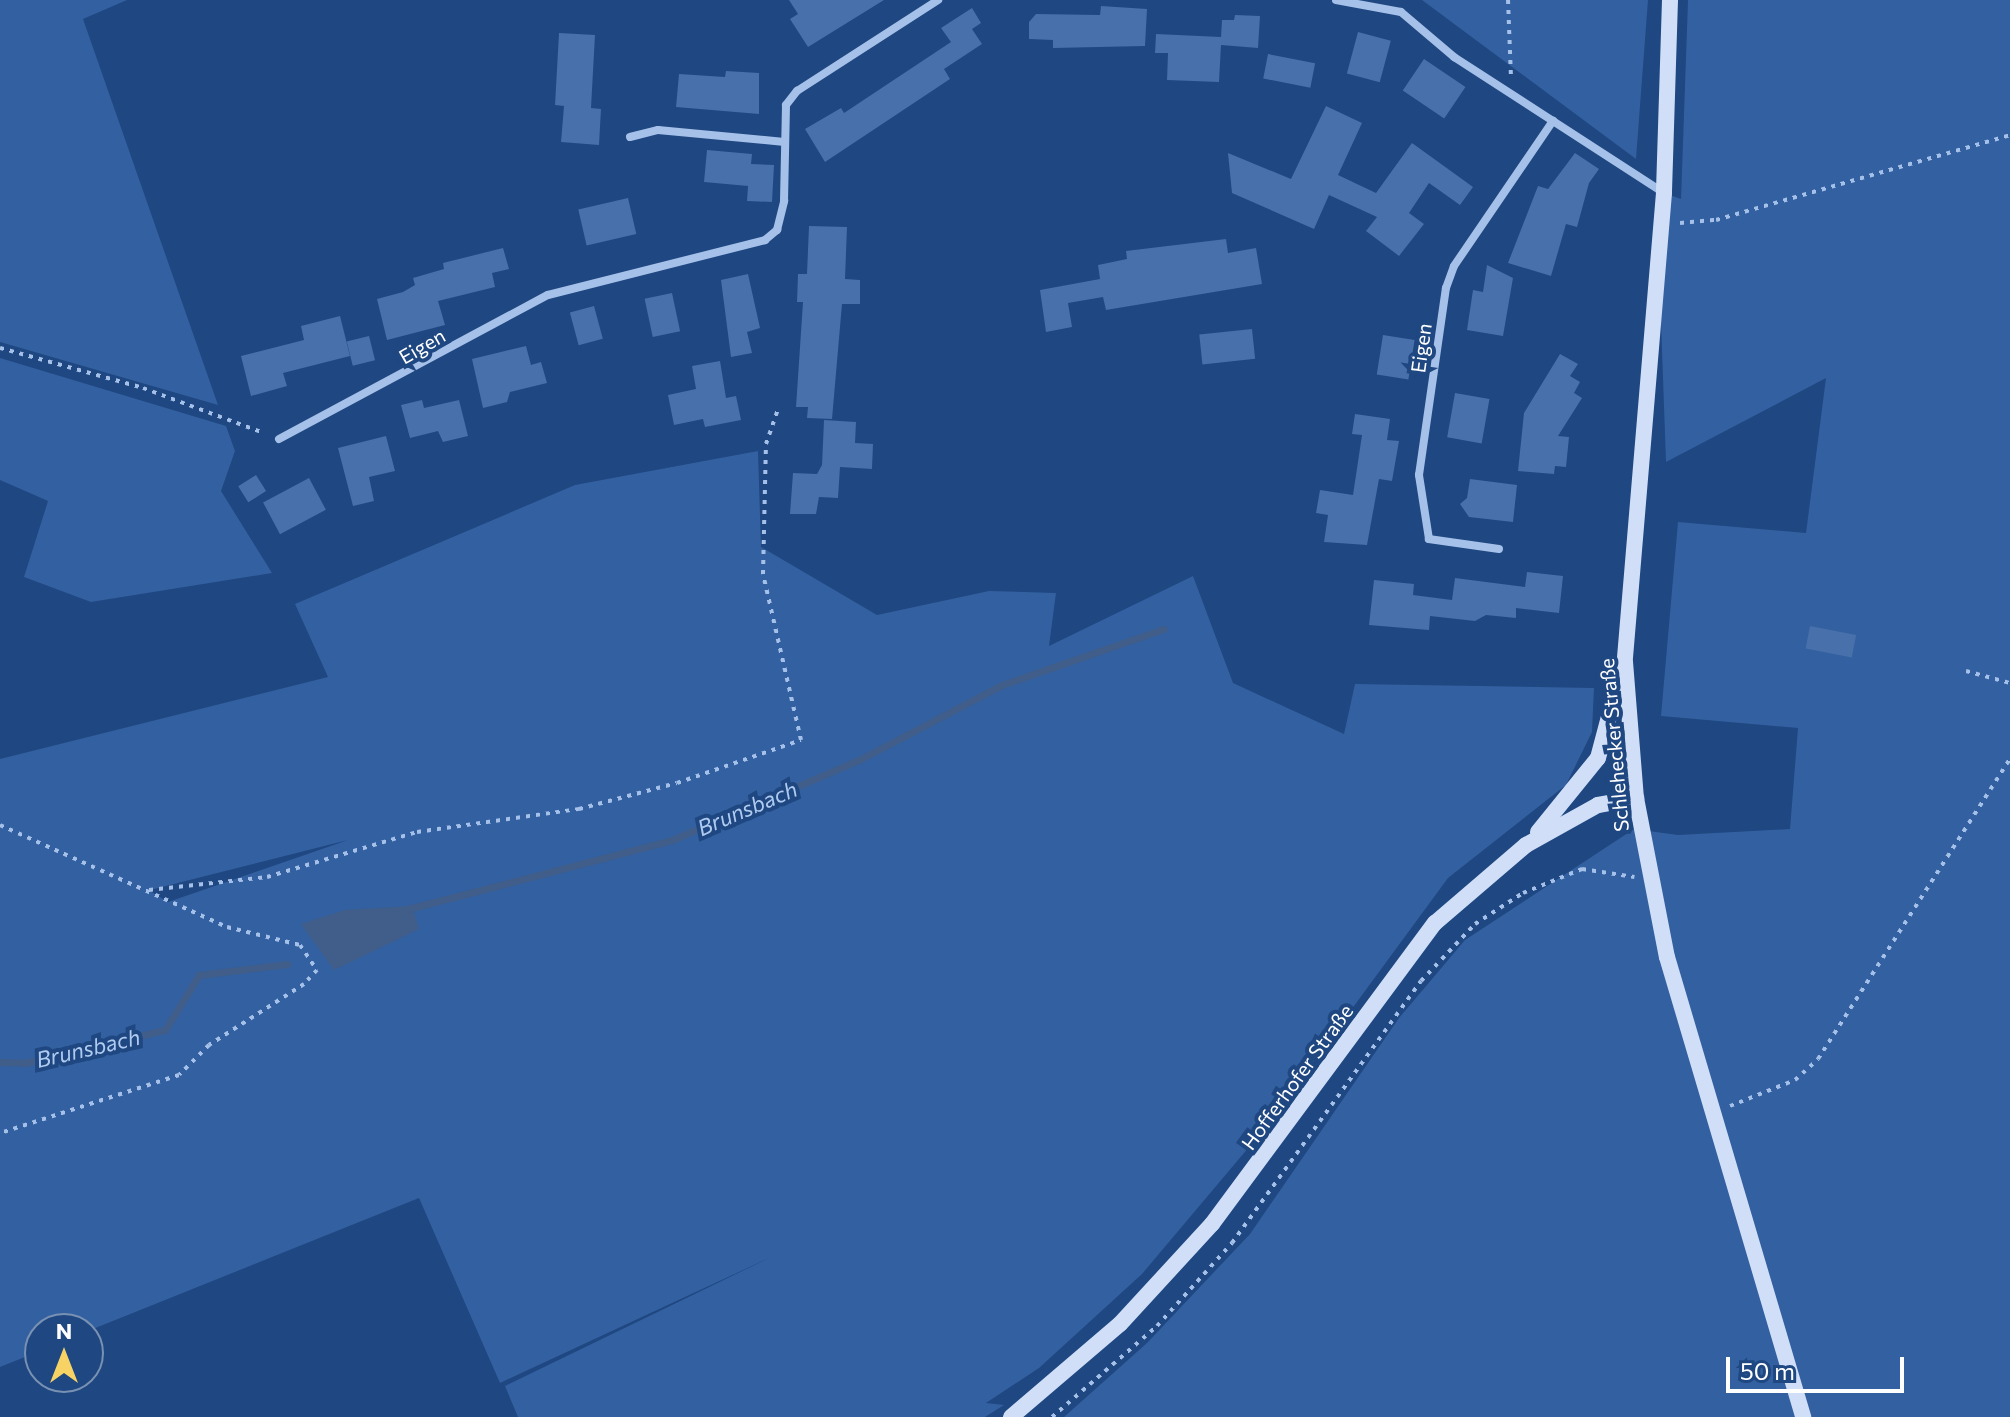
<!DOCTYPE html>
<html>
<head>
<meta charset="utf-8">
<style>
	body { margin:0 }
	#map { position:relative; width:2010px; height:1417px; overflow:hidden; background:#1f4781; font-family:Commissioner,sans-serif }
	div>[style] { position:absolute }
	.green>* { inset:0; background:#3360a0 }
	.water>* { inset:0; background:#405e89 }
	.stream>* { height:7px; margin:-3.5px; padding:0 3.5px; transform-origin:3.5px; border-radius:3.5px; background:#405e89 }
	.building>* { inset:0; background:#4870ab; transform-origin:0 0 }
	.path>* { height:4px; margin-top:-2px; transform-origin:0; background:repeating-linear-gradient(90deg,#a5c1e9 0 4px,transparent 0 10px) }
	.street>* { height:8px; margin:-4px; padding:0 4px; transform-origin:4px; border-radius:4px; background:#a5c1e9 }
	.secondary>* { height:16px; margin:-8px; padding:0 8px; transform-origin:8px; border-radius:8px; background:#d0dff7 }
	span { translate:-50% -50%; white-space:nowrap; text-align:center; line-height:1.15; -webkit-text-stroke:8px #1f4781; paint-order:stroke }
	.street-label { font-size:20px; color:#fff }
	.water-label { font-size:22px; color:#b0cbf0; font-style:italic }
	.north { position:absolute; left:24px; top:1313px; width:80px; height:80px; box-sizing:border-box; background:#1f4781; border:2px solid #7991b3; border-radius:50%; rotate:0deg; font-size:22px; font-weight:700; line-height:32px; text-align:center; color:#fff }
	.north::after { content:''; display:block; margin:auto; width:28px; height:36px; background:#f7d265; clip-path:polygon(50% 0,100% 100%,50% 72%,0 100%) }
	.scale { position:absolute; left:1726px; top:1357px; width:178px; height:36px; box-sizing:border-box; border:4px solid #fff; border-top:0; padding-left:10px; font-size:24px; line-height:28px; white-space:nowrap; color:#fff; -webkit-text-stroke:6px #1f4781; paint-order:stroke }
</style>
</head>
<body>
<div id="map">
	<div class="green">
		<i style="clip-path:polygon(0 0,127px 0,83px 19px,218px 405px,0 342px)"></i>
		<i style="clip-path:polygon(1422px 0,1648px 0,1636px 159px,1469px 35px)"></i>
		<i style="clip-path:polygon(1688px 0,2010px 0,2010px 1417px,1064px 1417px,1147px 1343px,1250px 1234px,1399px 1018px,1465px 940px,1634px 829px,1678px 835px,1790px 829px,1798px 728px,1661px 716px,1678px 522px,1806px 533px,1826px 378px,1666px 462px,1659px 267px,1664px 193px,1681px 199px)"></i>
		<i style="clip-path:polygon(0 358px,226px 426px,235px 451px,221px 491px,272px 573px,91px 602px,24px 577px,48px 501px,0 480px)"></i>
		<i style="clip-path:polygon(evenodd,758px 451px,761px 547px,877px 615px,989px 591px,1056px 593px,1049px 646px,1193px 576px,1233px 683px,1344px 734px,1355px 684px,1594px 688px,1592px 732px,1566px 785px,1448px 878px,1260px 1134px,1142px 1274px,1039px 1368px,986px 1403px,1004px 1405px,985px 1417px,518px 1417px,505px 1386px,769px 1258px,500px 1383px,419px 1198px,88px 1331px,40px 1329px,40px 1351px,0 1367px,0 759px,328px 677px,295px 604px,575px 485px,758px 451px,348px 840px,168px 902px,150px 891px,150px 890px,348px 840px)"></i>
	</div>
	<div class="water">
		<i style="clip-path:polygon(412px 906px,419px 929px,334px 970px,301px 924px,345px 910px)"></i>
	</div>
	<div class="stream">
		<i style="left:404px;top:910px;width:277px;rotate:-14.6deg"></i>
		<i style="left:672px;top:840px;width:203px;rotate:-23.2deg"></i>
		<i style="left:859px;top:760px;width:161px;rotate:-27.7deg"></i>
		<i style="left:1002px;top:685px;width:171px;rotate:-19.1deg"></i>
		<i style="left:0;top:1062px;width:25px;rotate:2deg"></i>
		<i style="left:25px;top:1063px;width:144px;rotate:-13.3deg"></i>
		<i style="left:165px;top:1030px;width:65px;rotate:-58.3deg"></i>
		<i style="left:199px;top:975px;width:89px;rotate:-7.1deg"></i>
	</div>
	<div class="building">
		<i style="clip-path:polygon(789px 0,884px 0,808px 47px,790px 19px,798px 14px)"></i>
		<i style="clip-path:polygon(1101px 6px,1147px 9px,1145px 46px,1053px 48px,1053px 40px,1029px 39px,1029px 22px,1036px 14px,1100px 15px)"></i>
		<i style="clip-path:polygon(972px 8px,981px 23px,972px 29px,982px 44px,944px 69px,950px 79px,825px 162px,805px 129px,841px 108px,844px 113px,951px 42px,941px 28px)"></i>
		<i style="clip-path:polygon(1235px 15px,1260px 16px,1258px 48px,1221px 45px,1219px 82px,1167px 80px,1168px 53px,1155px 53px,1156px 34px,1221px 37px,1222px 20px,1234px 20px)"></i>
		<i style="left:1358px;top:32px;width:34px;height:43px;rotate:15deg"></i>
		<i style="clip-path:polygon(559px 33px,595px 35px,591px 108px,601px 109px,599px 145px,561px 142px,564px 106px,555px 105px)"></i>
		<i style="left:1268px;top:54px;width:48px;height:25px;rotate:11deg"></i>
		<i style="left:1424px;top:59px;width:50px;height:38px;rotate:34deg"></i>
		<i style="clip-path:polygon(726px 71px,759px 73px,759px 114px,676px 107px,679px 74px,725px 77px)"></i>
		<i style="clip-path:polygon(1326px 106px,1362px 123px,1338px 175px,1376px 193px,1412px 143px,1473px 187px,1460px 205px,1429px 183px,1409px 213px,1424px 224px,1399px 256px,1366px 231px,1377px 217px,1329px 195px,1314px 229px,1232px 193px,1228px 153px,1291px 179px)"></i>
		<i style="clip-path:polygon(707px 150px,752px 154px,751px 164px,774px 165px,772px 202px,747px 201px,748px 186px,704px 182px)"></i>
		<i style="clip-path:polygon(1575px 153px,1599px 169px,1589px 183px,1577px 227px,1566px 224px,1551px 276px,1508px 263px,1538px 186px,1548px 189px)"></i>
		<i style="left:628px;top:198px;width:37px;height:51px;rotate:77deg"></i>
		<i style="clip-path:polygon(809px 226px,847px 227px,845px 279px,860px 280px,860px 304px,842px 304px,832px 419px,807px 418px,808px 407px,796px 407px,803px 302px,797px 302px,798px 274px,807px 274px)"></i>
		<i style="clip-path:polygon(1226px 239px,1228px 253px,1256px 248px,1262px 284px,1106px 310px,1103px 297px,1068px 303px,1072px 327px,1046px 332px,1040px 290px,1100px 279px,1098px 265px,1127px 259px,1126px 251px)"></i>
		<i style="clip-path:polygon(503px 248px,509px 269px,492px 273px,495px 287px,438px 301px,445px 325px,387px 340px,377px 299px,403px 292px,415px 285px,413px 278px,444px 269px,443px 263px)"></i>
		<i style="clip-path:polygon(1487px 265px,1513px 278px,1503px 336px,1467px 330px,1473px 290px,1483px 292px)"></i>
		<i style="clip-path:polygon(748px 274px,760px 328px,747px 332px,752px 353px,731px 357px,721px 280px)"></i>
		<i style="left:672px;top:293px;width:39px;height:28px;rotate:78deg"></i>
		<i style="left:594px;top:306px;width:34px;height:25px;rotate:75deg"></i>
		<i style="clip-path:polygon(340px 316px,350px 356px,283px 373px,287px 386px,251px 396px,241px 356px,304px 340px,301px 326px)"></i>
		<i style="left:1252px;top:329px;width:30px;height:53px;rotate:84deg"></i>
		<i style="left:1383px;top:335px;width:32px;height:40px;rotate:9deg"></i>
		<i style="left:369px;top:336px;width:25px;height:23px;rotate:76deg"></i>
		<i style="clip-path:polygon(526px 346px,531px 365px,541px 362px,547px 383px,510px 392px,507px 402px,483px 408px,472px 359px)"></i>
		<i style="clip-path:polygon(1560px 354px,1578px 364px,1570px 376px,1580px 382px,1574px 393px,1582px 398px,1558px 436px,1569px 437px,1566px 467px,1555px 466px,1554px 474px,1518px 471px,1524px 413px)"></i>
		<i style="clip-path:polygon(720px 361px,726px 398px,736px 396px,741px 420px,705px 427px,703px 419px,674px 425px,668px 395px,696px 389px,692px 366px)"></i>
		<i style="left:1455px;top:393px;width:35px;height:45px;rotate:10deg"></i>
		<i style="clip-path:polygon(422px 400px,424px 408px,459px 400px,468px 436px,443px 442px,438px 431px,410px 438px,401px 405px)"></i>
		<i style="clip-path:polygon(1355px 414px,1390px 419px,1387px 440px,1399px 441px,1392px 481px,1379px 479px,1367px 545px,1324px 542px,1328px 515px,1316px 513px,1320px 490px,1353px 495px,1362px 435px,1352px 434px)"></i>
		<i style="clip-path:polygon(824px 420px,856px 422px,855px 443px,873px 444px,872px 469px,840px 467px,838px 498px,819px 497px,816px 514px,790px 514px,793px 473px,817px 474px,822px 465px)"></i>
		<i style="clip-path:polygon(386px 436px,395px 471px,369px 477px,374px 501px,353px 506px,338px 448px)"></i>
		<i style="left:256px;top:475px;width:19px;height:21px;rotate:58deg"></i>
		<i style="left:309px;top:478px;width:36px;height:52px;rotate:62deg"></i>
		<i style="clip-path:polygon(1470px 479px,1517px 485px,1513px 522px,1469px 517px,1460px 504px,1467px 498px)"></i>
		<i style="clip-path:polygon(1527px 572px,1563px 576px,1559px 613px,1516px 608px,1516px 618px,1486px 615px,1475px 621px,1430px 616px,1429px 630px,1369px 625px,1374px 580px,1414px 584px,1413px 595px,1452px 600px,1455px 578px,1525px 587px)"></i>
		<i style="left:1810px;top:626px;width:47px;height:23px;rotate:11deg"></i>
	</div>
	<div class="path">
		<i style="left:1508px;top:0;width:77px;rotate:87.8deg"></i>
		<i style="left:1680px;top:223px;width:36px;rotate:-5deg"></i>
		<i style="left:1716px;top:220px;width:306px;rotate:-16.1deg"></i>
		<i style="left:0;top:348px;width:148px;rotate:15.6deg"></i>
		<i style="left:143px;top:388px;width:129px;rotate:20.4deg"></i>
		<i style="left:1966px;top:671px;width:46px;rotate:15.3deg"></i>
		<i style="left:0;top:825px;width:249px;rotate:24.2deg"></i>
		<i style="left:227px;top:927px;width:75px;rotate:13.9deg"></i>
		<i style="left:300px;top:945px;width:30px;rotate:56deg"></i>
		<i style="left:317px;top:970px;width:19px;rotate:133deg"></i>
		<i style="left:304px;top:984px;width:113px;rotate:147.3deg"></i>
		<i style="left:209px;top:1045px;width:42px;rotate:135deg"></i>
		<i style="left:179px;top:1075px;width:188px;rotate:162deg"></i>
		<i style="left:149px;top:890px;width:119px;rotate:-6.3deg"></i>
		<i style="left:267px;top:877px;width:157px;rotate:-16.7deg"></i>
		<i style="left:417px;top:832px;width:164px;rotate:-8.1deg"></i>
		<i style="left:579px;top:809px;width:101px;rotate:-14.9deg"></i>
		<i style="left:677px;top:783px;width:131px;rotate:-19.1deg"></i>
		<i style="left:801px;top:740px;width:170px;rotate:-102.9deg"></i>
		<i style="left:763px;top:574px;width:130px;rotate:-88.7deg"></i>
		<i style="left:766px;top:444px;width:36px;rotate:-71deg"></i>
		<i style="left:1730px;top:1106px;width:70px;rotate:-21.8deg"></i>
		<i style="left:1795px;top:1080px;width:31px;rotate:-42deg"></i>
		<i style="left:1818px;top:1059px;width:356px;rotate:-57.4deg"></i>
		<i style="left:1052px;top:1417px;width:139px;rotate:-40.9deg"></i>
		<i style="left:1157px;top:1326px;width:112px;rotate:-47.9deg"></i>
		<i style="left:1232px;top:1243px;width:323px;rotate:-54.2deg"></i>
		<i style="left:1421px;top:981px;width:79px;rotate:-46.5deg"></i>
		<i style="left:1475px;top:924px;width:57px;rotate:-32.9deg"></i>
		<i style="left:1523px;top:893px;width:64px;rotate:-22.1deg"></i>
		<i style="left:1582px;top:869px;width:53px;rotate:8.7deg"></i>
	</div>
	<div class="street">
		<i style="left:1336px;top:0;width:66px;rotate:10.5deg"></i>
		<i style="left:1401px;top:12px;width:70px;rotate:40.3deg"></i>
		<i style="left:1454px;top:57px;width:250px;rotate:32.9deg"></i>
		<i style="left:630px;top:137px;width:29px;rotate:-14deg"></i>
		<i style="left:658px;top:130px;width:127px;rotate:5.4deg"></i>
		<i style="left:279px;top:439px;width:305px;rotate:-28.2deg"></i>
		<i style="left:548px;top:295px;width:224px;rotate:-14.2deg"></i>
		<i style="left:765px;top:240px;width:16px;rotate:-40deg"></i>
		<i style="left:777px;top:230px;width:30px;rotate:-76deg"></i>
		<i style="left:784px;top:201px;width:96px;rotate:-88.8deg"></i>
		<i style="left:786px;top:105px;width:18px;rotate:-52deg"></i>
		<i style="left:797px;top:91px;width:168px;rotate:-32.8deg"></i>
		<i style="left:1499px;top:549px;width:71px;rotate:-171.9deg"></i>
		<i style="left:1429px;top:539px;width:65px;rotate:-98.9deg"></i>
		<i style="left:1419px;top:475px;width:189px;rotate:-81.8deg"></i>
		<i style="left:1446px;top:288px;width:23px;rotate:-70deg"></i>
		<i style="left:1454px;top:266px;width:176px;rotate:-55.7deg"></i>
	</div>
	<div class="secondary">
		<i style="left:1670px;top:0;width:193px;rotate:91.8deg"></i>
		<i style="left:1664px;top:193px;width:471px;rotate:94.8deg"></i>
		<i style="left:1625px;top:662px;width:136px;rotate:85.4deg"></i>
		<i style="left:1636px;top:798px;width:162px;rotate:79deg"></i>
		<i style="left:1667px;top:957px;width:480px;rotate:73.5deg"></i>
		<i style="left:1538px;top:832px;width:95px;rotate:-51deg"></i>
		<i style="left:1598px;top:758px;width:93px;rotate:-75.1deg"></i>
		<i style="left:1011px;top:1417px;width:143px;rotate:-40.5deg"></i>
		<i style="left:1120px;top:1324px;width:136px;rotate:-47.4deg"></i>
		<i style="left:1212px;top:1224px;width:375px;rotate:-53.5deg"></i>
		<i style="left:1435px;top:923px;width:120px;rotate:-40.6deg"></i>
		<i style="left:1526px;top:845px;width:82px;rotate:-29.1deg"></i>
		<i style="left:1598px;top:805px;width:39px;rotate:-10deg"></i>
	</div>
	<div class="street-label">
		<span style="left:422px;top:346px;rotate:-30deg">Eigen</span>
		<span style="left:1421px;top:348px;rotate:-82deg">Eigen</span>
		<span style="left:1614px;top:745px;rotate:-95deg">Schlehecker Straße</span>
		<span style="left:1297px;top:1077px;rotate:-54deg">Hofferhofer Straße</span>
	</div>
	<div class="water-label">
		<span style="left:747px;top:808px;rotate:-23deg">Brunsbach</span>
		<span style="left:88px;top:1048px;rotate:-13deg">Brunsbach</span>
	</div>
	<div class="north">N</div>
	<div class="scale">50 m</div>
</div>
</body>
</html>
